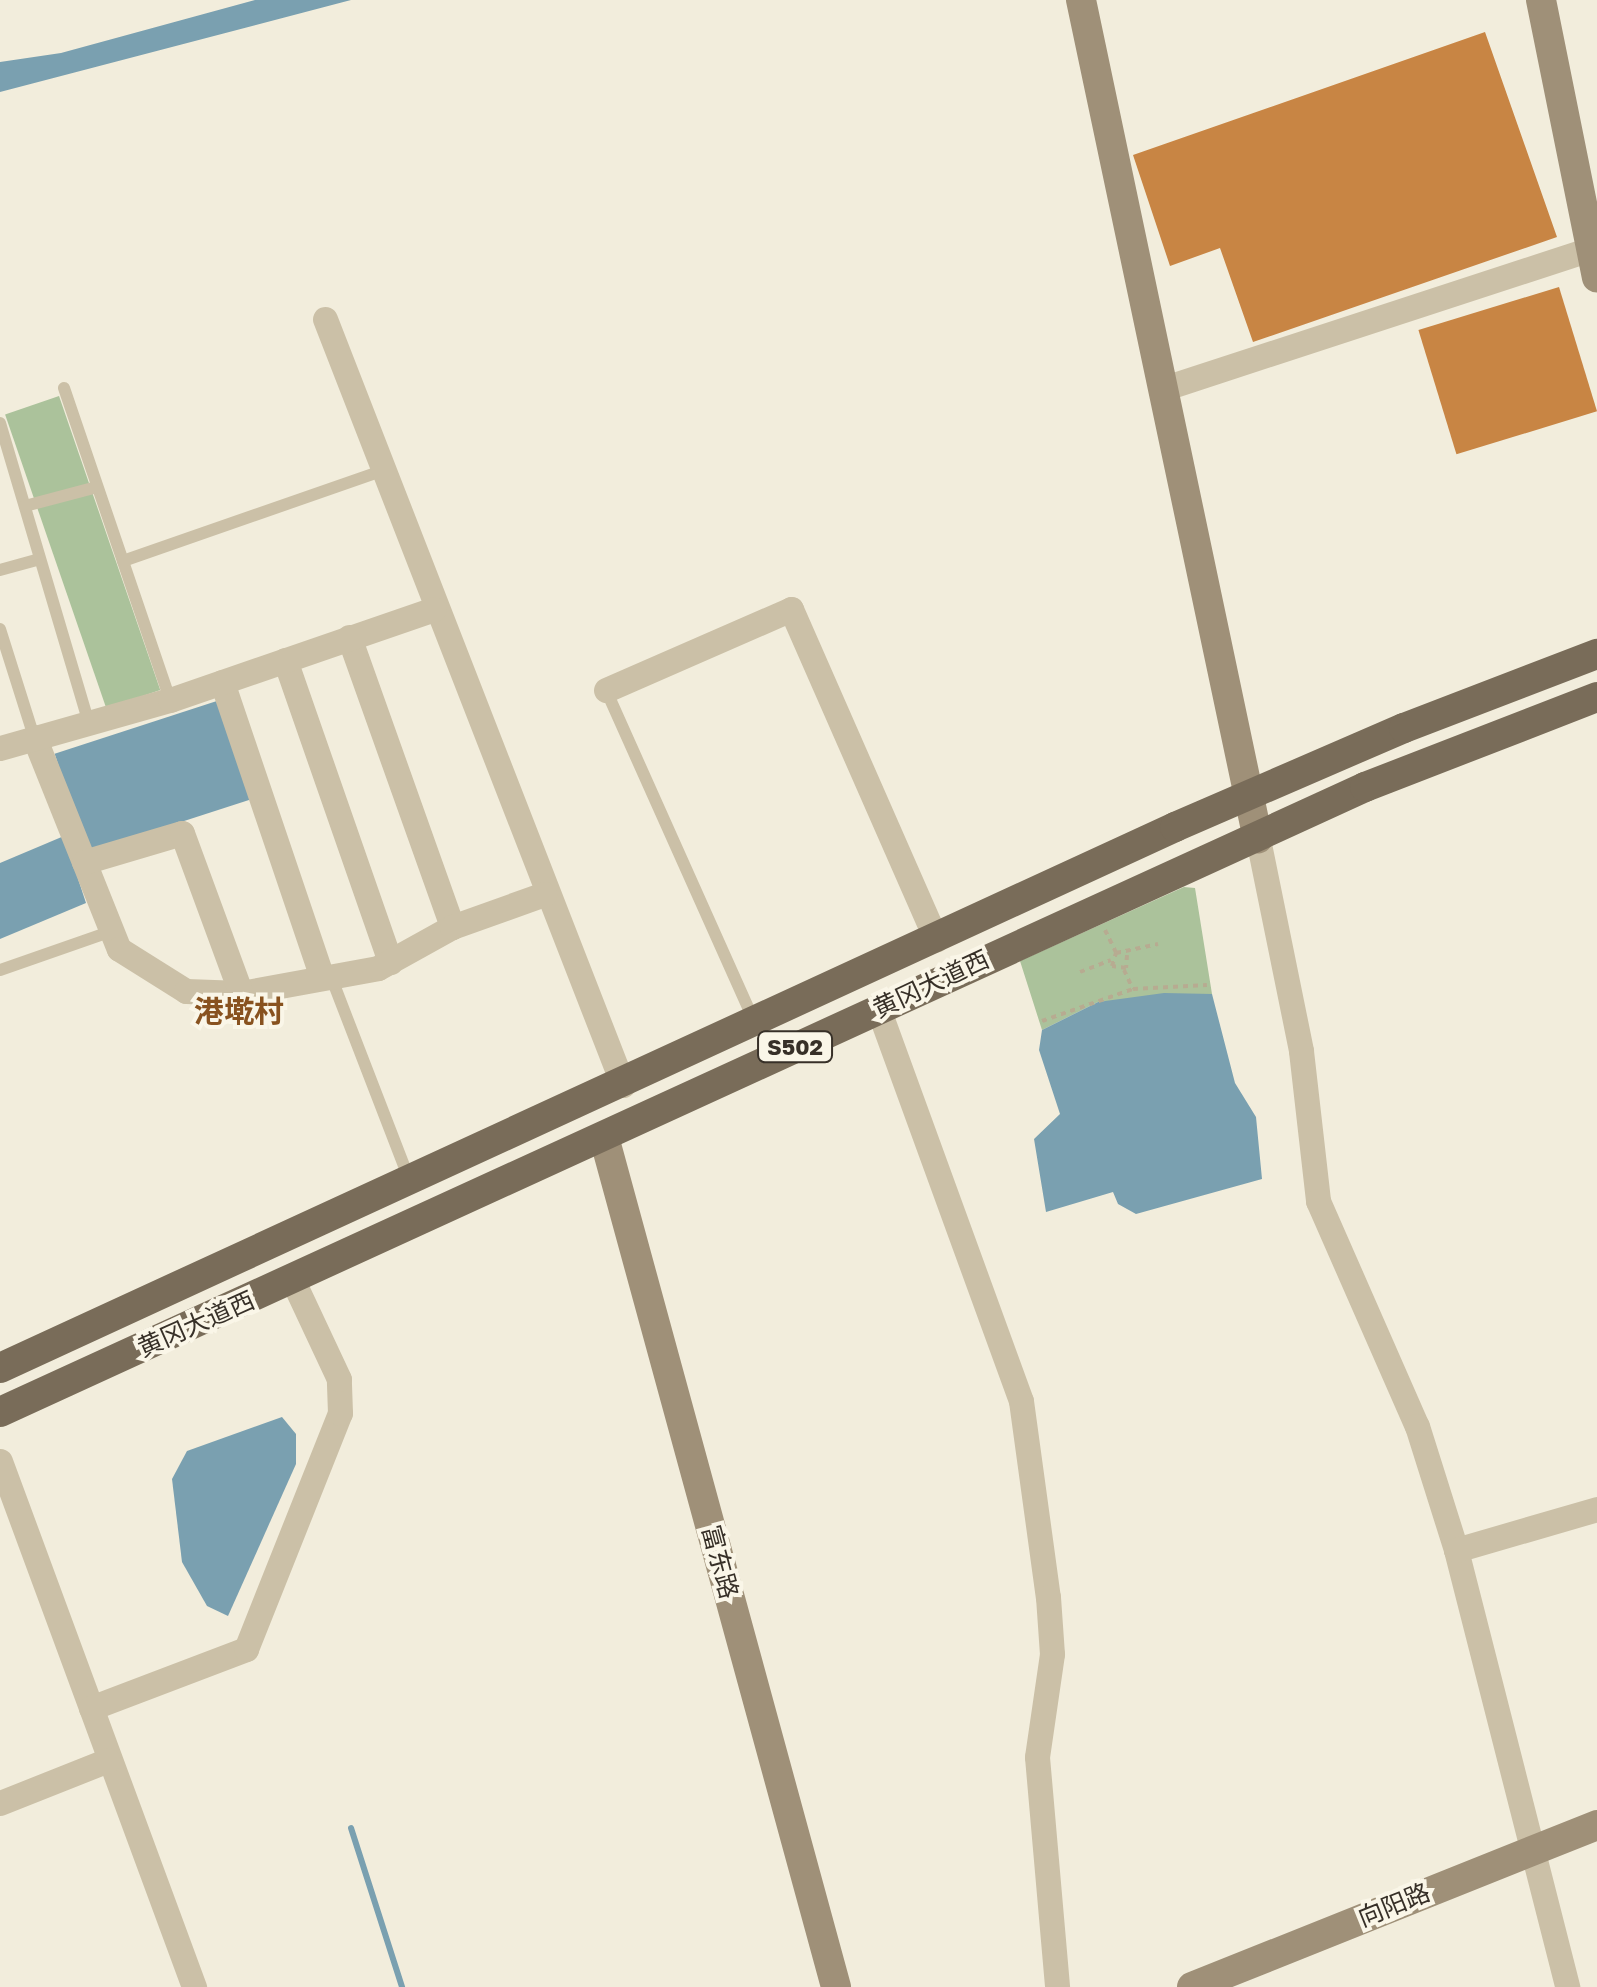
<!DOCTYPE html>
<html>
<head>
<meta charset="utf-8">
<style>
	body { margin:0 }
	#map { position:relative; width:1597px; height:1987px; overflow:hidden; background:#f2eddc; font-family:"Golos Text","Noto Sans SC",sans-serif }
	div>[style] { position:absolute }
	.green>* { inset:0; background:#abc29b; transform-origin:0 0 }
	.water>* { inset:0; background:#7aa0b0; transform-origin:0 0 }
	.stream>* { height:6px; margin:-3px; padding:0 3px; transform-origin:3px; border-radius:3px; background:#7aa0b0 }
	.building>* { inset:0; background:#c88544; transform-origin:0 0 }
	.path>* { height:4px; margin-top:-2px; transform-origin:0; background:repeating-linear-gradient(90deg,#b7ab91 0 5px,transparent 0 10px) }
	.lane>* { height:12px; margin:-6px; padding:0 6px; transform-origin:6px; border-radius:6px; background:#cbc0a7 }
	.street>* { height:25px; margin:-12.5px; padding:0 12.5px; transform-origin:12.5px; border-radius:12.5px; background:#cbc0a7 }
	.secondary>* { height:30px; margin:-15px; padding:0 15px; transform-origin:15px; border-radius:15px; background:#9f9078 }
	.primary>* { height:30px; margin:-15px; padding:0 15px; transform-origin:15px; border-radius:15px; background:#796c59 }
	span { translate:-50% -50%; white-space:nowrap; text-align:center; line-height:1.15; -webkit-text-stroke:8px #faf6e8; paint-order:stroke }
	.shield-label span { padding:2px 8px; background:#faf6e8; border:2px solid; border-radius:8px; -webkit-text-stroke-width:0 }
	.shield-label { font-size:22px; color:#373028; font-weight:700 }
	.street-label { font-size:25px; color:#373028 }
	.quarter-label { font-size:30px; color:#88521f; font-weight:700 }
</style>
</head>
<body>
<div id="map">
	<div class="green">
		<i style="left:59px;top:396px;width:311px;height:57px;rotate:71deg"></i>
		<i style="clip-path:polygon(1184px 887px,1195px 888px,1212px 994px,1098px 1002px,1042px 1030px,1020px 961px)"></i>
	</div>
	<div class="water">
		<i style="clip-path:polygon(255px 0,351px 0,0 92px,0 62px,61px 53px)"></i>
		<i style="left:223px;top:699px;width:104px;height:177px;rotate:72deg"></i>
		<i style="clip-path:polygon(64px 836px,86px 903px,0 939px,0 863px)"></i>
		<i style="clip-path:polygon(1164px 993px,1212px 994px,1235px 1083px,1256px 1117px,1262px 1179px,1136px 1214px,1118px 1204px,1113px 1192px,1046px 1212px,1034px 1139px,1060px 1114px,1039px 1050px,1042px 1030px,1098px 1002px)"></i>
		<i style="clip-path:polygon(282px 1417px,296px 1434px,296px 1464px,228px 1616px,207px 1606px,182px 1562px,172px 1479px,187px 1451px)"></i>
	</div>
	<div class="stream">
		<i style="left:351px;top:1828px;width:167px;rotate:72.2deg"></i>
	</div>
	<div class="building">
		<i style="clip-path:polygon(1485px 32px,1557px 237px,1253px 342px,1220px 248px,1170px 266px,1133px 155px)"></i>
		<i style="left:1559px;top:287px;width:130px;height:147px;rotate:73deg"></i>
	</div>
	<div class="path">
		<i style="left:1105px;top:930px;width:25px;rotate:64deg"></i>
		<i style="left:1127px;top:955px;width:13px;rotate:94deg"></i>
		<i style="left:1126px;top:968px;width:14px;rotate:-172deg"></i>
		<i style="left:1112px;top:966px;width:14px;rotate:-73deg"></i>
		<i style="left:1116px;top:953px;width:43px;rotate:-12.1deg"></i>
		<i style="left:1124px;top:970px;width:21px;rotate:65deg"></i>
		<i style="left:1080px;top:972px;width:33px;rotate:-21deg"></i>
		<i style="left:1042px;top:1021px;width:96px;rotate:-19.4deg"></i>
		<i style="left:1133px;top:989px;width:74px;rotate:-3.1deg"></i>
	</div>
	<div class="lane">
		<i style="left:64px;top:388px;width:330px;rotate:71.2deg"></i>
		<i style="left:0;top:423px;width:313px;rotate:73.5deg"></i>
		<i style="left:25px;top:506px;width:74px;rotate:-14.8deg"></i>
		<i style="left:123px;top:561px;width:274px;rotate:-19.2deg"></i>
		<i style="left:0;top:570px;width:41px;rotate:-15.4deg"></i>
		<i style="left:0;top:629px;width:113px;rotate:72.5deg"></i>
		<i style="left:606px;top:690px;width:363px;rotate:65.9deg"></i>
		<i style="left:0;top:970px;width:119px;rotate:-19.2deg"></i>
		<i style="left:330px;top:974px;width:220px;rotate:68.9deg"></i>
	</div>
	<div class="street">
		<i style="left:325px;top:319px;width:822px;rotate:68.74deg"></i>
		<i style="left:1162px;top:389px;width:451px;rotate:-18.1deg"></i>
		<i style="left:349px;top:637px;width:308px;rotate:70.4deg"></i>
		<i style="left:285px;top:660px;width:320px;rotate:70.8deg"></i>
		<i style="left:222px;top:682px;width:308px;rotate:71.3deg"></i>
		<i style="left:606px;top:690px;width:202px;rotate:-23.6deg"></i>
		<i style="left:791px;top:609px;width:361px;rotate:66.3deg"></i>
		<i style="left:34px;top:737px;width:228px;rotate:68.2deg"></i>
		<i style="left:119px;top:949px;width:79px;rotate:32.1deg"></i>
		<i style="left:186px;top:991px;width:55px;rotate:2.1deg"></i>
		<i style="left:241px;top:993px;width:139px;rotate:-10.3deg"></i>
		<i style="left:378px;top:968px;width:85px;rotate:-29deg"></i>
		<i style="left:452px;top:927px;width:98px;rotate:-19.7deg"></i>
		<i style="left:0;top:748px;width:177px;rotate:-15.8deg"></i>
		<i style="left:170px;top:700px;width:279px;rotate:-19deg"></i>
		<i style="left:1258px;top:839px;width:216px;rotate:78.5deg"></i>
		<i style="left:1301px;top:1051px;width:151px;rotate:83.5deg"></i>
		<i style="left:1318px;top:1201px;width:246px;rotate:66.3deg"></i>
		<i style="left:1417px;top:1426px;width:130px;rotate:72.5deg"></i>
		<i style="left:1456px;top:1550px;width:451px;rotate:75.7deg"></i>
		<i style="left:84px;top:862px;width:102px;rotate:-16.5deg"></i>
		<i style="left:182px;top:833px;width:171px;rotate:69.8deg"></i>
		<i style="left:878px;top:1008px;width:418px;rotate:70deg"></i>
		<i style="left:1021px;top:1401px;width:198px;rotate:82.2deg"></i>
		<i style="left:1048px;top:1597px;width:57px;rotate:86deg"></i>
		<i style="left:1052px;top:1654px;width:104px;rotate:98.3deg"></i>
		<i style="left:1037px;top:1757px;width:231px;rotate:85deg"></i>
		<i style="left:0;top:1461px;width:561px;rotate:69.75deg"></i>
		<i style="left:1456px;top:1550px;width:147px;rotate:-16.2deg"></i>
		<i style="left:91px;top:1708px;width:166px;rotate:-20.8deg"></i>
		<i style="left:246px;top:1649px;width:254px;rotate:-68.3deg"></i>
		<i style="left:340px;top:1413px;width:34px;rotate:-92deg"></i>
		<i style="left:339px;top:1379px;width:108px;rotate:-115.1deg"></i>
		<i style="left:0;top:1803px;width:116px;rotate:-21.7deg"></i>
	</div>
	<div class="secondary">
		<i style="left:1081px;top:0;width:857px;rotate:78.09deg"></i>
		<i style="left:1541px;top:0;width:283px;rotate:78.6deg"></i>
		<i style="left:604px;top:1137px;width:881px;rotate:74.73deg"></i>
		<i style="left:1192px;top:1987px;width:436px;rotate:-21.8deg"></i>
	</div>
	<div class="primary">
		<i style="left:0;top:1368px;width:1294px;rotate:-24.72deg"></i>
		<i style="left:1175px;top:827px;width:249px;rotate:-23.4deg"></i>
		<i style="left:1404px;top:728px;width:207px;rotate:-21deg"></i>
		<i style="left:0;top:1412px;width:1501px;rotate:-24.6deg"></i>
		<i style="left:1365px;top:787px;width:249px;rotate:-21.2deg"></i>
	</div>
	<div class="shield-label">
		<span style="left:795px;top:1047px">S502</span>
	</div>
	<div class="street-label">
		<span style="left:931px;top:984px;rotate:-25deg">黄冈大道西</span>
		<span style="left:196px;top:1324px;rotate:-24deg">黄冈大道西</span>
		<span style="left:720px;top:1562px;rotate:75deg">富东路</span>
		<span style="left:1394px;top:1905px;rotate:-22deg">向阳路</span>
	</div>
	<div class="quarter-label">
		<span style="left:239px;top:1011px">港墘村</span>
	</div>
</div>
</body>
</html>
